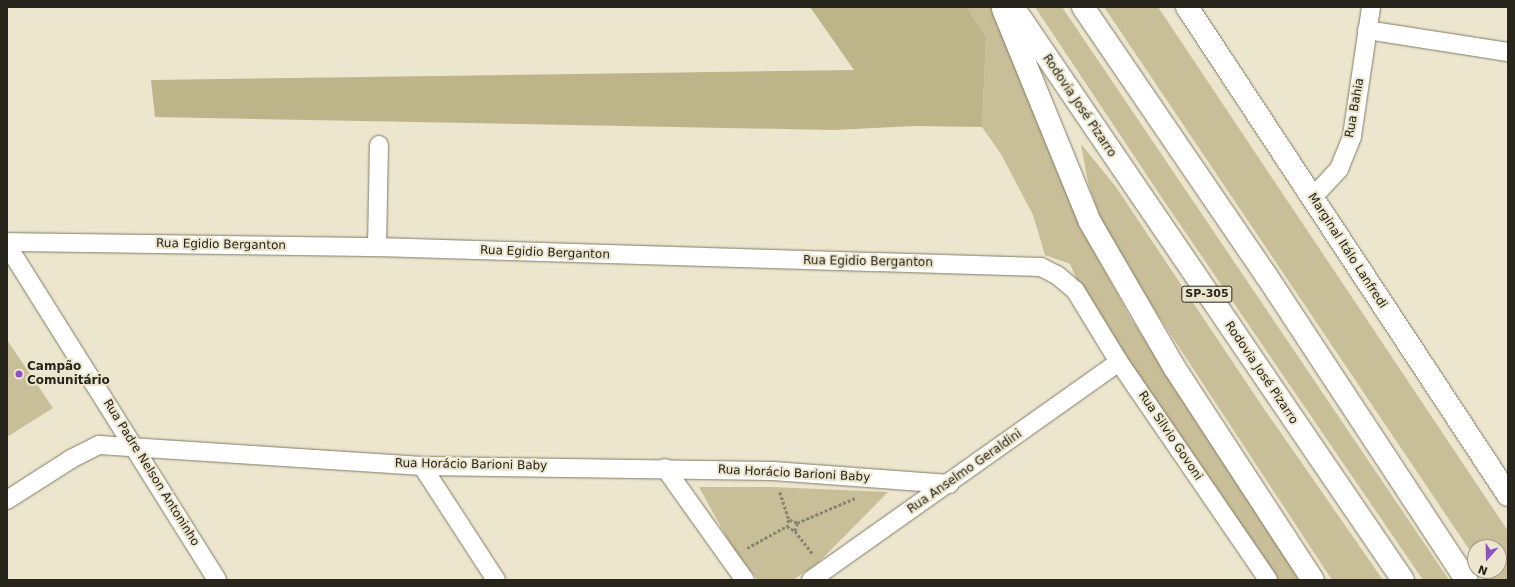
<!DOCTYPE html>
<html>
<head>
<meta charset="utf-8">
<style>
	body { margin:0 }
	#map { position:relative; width:1515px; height:587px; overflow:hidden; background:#ece6ce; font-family:"DejaVu Sans",sans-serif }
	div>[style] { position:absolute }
	.green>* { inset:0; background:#c8be98 }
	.forest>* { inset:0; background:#beb489 }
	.path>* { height:2.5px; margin-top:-1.25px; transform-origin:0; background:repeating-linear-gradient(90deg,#888473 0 3px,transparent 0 5px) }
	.roads { filter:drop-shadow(0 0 1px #817b65) drop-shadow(0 0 1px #817b65) }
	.street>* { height:18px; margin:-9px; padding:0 9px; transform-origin:9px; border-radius:9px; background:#fff }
	.secondary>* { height:22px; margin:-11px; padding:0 11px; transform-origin:11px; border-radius:11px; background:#fff }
	.primary>* { height:22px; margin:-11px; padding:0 11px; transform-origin:11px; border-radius:11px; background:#fff }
	.dots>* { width:11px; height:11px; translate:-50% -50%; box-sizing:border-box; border:2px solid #ece6ce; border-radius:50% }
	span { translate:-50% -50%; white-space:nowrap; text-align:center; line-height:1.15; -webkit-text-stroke:4px #ece6ce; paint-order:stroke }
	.shield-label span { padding:1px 3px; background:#ece6ce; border:1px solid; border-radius:3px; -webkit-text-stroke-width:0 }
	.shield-label { font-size:11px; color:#26241b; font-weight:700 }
	.street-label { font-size:12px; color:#26241b }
	.poi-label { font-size:12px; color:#26241b; font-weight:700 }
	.left { translate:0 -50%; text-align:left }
	.frame { position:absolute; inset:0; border:8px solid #26241b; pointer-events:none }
	.north { position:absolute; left:1467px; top:539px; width:40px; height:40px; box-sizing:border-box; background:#ece6ce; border:1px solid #9d9886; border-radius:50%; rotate:200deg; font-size:11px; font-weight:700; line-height:16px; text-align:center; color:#26241b }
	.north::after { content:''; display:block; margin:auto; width:14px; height:18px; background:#8f50c6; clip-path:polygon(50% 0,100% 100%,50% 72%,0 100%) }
</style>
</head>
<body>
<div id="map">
	<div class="green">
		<i style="clip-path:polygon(967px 7px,993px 7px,1087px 238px,1130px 317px,1302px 580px,1275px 580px,1124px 358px,1081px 289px,1070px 264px,1045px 255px,1033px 215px,1001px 154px,982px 127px,986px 37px)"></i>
		<i style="clip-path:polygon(1035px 7px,1062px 7px,1449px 580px,1423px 580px,1166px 204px)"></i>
		<i style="clip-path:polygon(1104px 7px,1158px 7px,1508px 531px,1508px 580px,1490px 580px,1484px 571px,1499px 571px,1499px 547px,1475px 547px,1475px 558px)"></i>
		<i style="clip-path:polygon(1081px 144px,1116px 187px,1258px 400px,1383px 580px,1332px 580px,1150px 303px,1101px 220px,1088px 183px)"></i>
		<i style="clip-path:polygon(7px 340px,53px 408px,7px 437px)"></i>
		<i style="clip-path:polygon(699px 487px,771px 487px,888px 492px,818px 563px,793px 580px,758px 580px,733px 549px)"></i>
	</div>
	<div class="forest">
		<i style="clip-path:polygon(810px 7px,967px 7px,986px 37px,982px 127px,914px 126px,834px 130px,155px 117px,151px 80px,854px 70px)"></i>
	</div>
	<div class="path">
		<i style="left:780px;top:492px;width:29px;rotate:72deg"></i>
		<i style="left:797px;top:523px;width:63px;rotate:-23.3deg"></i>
		<i style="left:795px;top:531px;width:8px;rotate:-76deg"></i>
		<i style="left:797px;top:523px;width:9px;rotate:-159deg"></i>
		<i style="left:789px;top:520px;width:6px;rotate:108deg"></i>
		<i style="left:787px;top:526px;width:9px;rotate:32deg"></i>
		<i style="left:795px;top:531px;width:29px;rotate:52deg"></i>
		<i style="left:747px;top:548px;width:46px;rotate:-28.8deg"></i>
	</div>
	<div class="roads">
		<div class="street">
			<i style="left:1367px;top:30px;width:143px;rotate:8.9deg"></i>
			<i style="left:1312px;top:198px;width:40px;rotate:-47deg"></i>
			<i style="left:1339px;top:169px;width:35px;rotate:-68deg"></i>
			<i style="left:1352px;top:136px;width:130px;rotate:-81.6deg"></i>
			<i style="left:7px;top:242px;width:370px;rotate:0.8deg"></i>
			<i style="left:377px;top:247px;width:664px;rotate:1.73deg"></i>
			<i style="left:1041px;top:267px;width:18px;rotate:27deg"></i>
			<i style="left:1057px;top:275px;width:23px;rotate:40deg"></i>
			<i style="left:1075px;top:290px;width:84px;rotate:58.6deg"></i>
			<i style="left:1119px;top:362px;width:264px;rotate:55.6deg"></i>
			<i style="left:7px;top:245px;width:395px;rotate:57.9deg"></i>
			<i style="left:377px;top:247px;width:102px;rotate:-88.9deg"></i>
			<i style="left:422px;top:466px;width:136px;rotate:57deg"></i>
			<i style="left:665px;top:468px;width:138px;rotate:54.5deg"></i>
			<i style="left:7px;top:500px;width:76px;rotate:-32.6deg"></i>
			<i style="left:71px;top:459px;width:31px;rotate:-27deg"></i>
			<i style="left:99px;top:445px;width:324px;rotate:3.7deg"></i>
			<i style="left:422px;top:466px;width:351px;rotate:0.8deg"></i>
			<i style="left:773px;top:471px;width:177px;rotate:4.2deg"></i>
			<i style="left:811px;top:580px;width:377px;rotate:-35.3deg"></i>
		</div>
		<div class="secondary">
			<i style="left:1187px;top:7px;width:584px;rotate:56.66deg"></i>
			<i style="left:1090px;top:222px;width:168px;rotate:59.9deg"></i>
			<i style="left:1174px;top:367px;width:254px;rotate:56.9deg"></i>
		</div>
		<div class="primary">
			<i style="left:1013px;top:7px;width:693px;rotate:55.76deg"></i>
			<i style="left:1083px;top:7px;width:325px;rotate:55.7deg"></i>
			<i style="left:1266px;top:275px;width:365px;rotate:56.7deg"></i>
			<i style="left:1003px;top:9px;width:230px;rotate:67.8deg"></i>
		</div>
	</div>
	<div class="dots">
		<i style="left:19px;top:374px;background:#8f50c6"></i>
	</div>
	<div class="shield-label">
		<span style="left:1207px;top:294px">SP-305</span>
	</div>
	<div class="street-label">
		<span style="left:1079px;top:106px;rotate:56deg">Rodovia José Pizarro</span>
		<span style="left:1355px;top:108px;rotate:-80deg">Rua Bahia</span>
		<span style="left:221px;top:245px;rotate:1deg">Rua Egidio Berganton</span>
		<span style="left:1347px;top:251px;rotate:57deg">Marginal Itálo Lanfredi</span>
		<span style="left:545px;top:253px;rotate:2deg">Rua Egidio Berganton</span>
		<span style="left:868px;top:262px;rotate:1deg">Rua Egidio Berganton</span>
		<span style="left:1261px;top:373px;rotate:56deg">Rodovia José Pizarro</span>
		<span style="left:1170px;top:436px;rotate:56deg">Rua Silvio Govoni</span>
		<span style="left:471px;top:465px;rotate:1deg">Rua Horácio Barioni Baby</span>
		<span style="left:965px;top:472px;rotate:-35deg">Rua Anselmo Geraldini</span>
		<span style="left:151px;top:473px;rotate:58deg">Rua Padre Nelson Antoninho</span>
		<span style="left:794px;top:474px;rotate:3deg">Rua Horácio Barioni Baby</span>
	</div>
	<div class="poi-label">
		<span class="left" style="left:27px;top:374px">Campão<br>Comunitário</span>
	</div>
	<div class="frame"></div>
	<div class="north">N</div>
</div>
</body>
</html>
